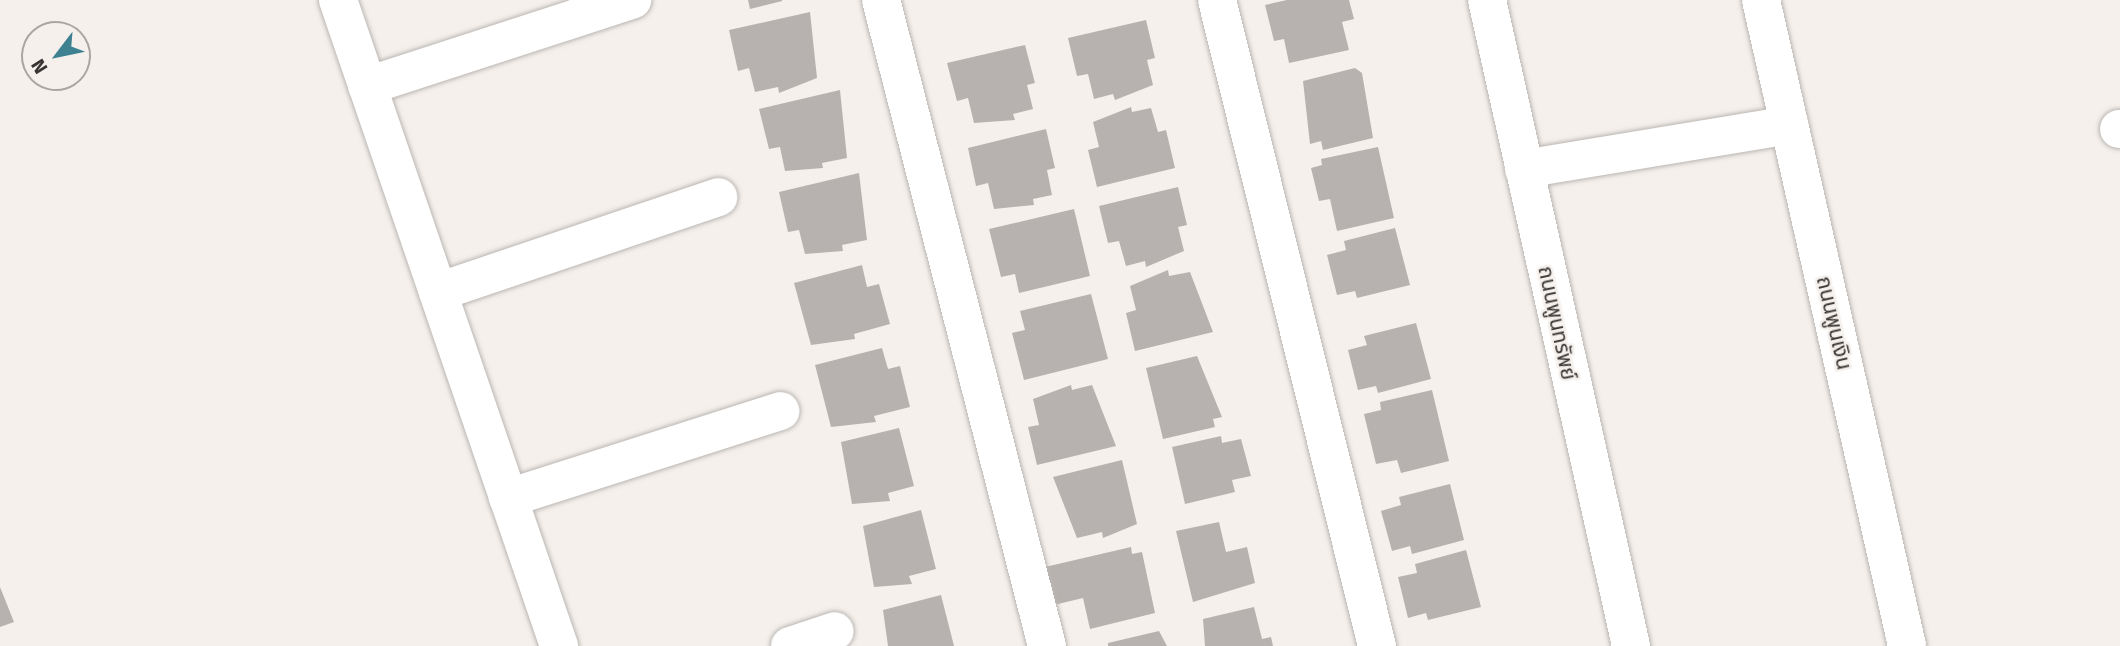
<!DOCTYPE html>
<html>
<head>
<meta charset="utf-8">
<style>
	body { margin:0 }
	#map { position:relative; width:2120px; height:646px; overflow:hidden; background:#f5f0ec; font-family:"Fira Sans","Noto Sans Thai",sans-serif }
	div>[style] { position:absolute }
	.building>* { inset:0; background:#b7b2af }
	.roads { filter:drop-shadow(0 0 2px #bbb6b2) drop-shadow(0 0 2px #bbb6b2) }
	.street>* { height:38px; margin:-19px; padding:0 19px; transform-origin:19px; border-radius:19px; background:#fff }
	span { translate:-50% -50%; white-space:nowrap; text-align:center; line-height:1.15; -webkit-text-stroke:5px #f5f0ec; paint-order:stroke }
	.street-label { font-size:21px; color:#373534 }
	.north { position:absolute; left:21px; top:21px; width:70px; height:70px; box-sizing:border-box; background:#f5f0ec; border:2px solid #a9a5a2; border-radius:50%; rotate:238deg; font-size:19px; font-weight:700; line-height:28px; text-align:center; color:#373534 }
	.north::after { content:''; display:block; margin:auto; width:24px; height:32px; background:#3e8291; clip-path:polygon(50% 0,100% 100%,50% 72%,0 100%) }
</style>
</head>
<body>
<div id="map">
	<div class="building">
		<i style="clip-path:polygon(748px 0,782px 0,782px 1px,750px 9px)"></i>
		<i style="clip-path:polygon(1287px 0,1349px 0,1354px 19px,1342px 22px,1349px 50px,1289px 63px,1284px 39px,1274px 41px,1265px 5px)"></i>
		<i style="clip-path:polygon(810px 12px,817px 78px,779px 93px,778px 87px,755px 92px,749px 68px,738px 71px,729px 30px)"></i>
		<i style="clip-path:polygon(1146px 20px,1155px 58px,1147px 60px,1153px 85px,1115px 100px,1113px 94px,1094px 99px,1088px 74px,1077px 76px,1068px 38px)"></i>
		<i style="clip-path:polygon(1025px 45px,1035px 83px,1027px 85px,1033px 109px,1013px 114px,1015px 120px,974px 123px,968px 98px,957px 101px,947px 63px)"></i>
		<i style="clip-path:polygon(1355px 68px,1362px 73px,1373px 138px,1323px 150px,1321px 141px,1310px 144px,1303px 81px)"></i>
		<i style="clip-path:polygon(840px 90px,847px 158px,822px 163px,823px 168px,785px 171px,780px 147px,769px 149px,759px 109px)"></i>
		<i style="clip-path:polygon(1131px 107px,1132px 112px,1151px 108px,1158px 132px,1166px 130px,1175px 168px,1097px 187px,1088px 150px,1099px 147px,1093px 122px)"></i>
		<i style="clip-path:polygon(1046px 129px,1055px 168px,1047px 170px,1052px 195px,1033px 199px,1034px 205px,994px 209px,988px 183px,976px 186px,968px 148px)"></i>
		<i style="clip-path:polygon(1378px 147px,1394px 218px,1337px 231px,1330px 199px,1319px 201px,1311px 168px,1322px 165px,1321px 159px)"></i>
		<i style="clip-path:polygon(859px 173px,867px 240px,842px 245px,843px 251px,805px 254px,799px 230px,788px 232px,779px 192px)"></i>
		<i style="clip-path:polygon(1178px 187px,1187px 225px,1178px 227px,1184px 251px,1146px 267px,1145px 261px,1126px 266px,1119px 241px,1108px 243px,1099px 206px)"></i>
		<i style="clip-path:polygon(1074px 209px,1090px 276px,1019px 293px,1015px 274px,1001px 277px,989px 229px)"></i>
		<i style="clip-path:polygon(1395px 228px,1410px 285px,1357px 298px,1355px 291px,1337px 295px,1327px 255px,1346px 250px,1344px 241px)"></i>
		<i style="clip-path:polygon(862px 265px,867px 287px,879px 284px,890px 324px,854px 334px,855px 339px,811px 345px,794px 283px)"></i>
		<i style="clip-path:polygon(1168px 270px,1169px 276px,1190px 272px,1213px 332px,1135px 351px,1126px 313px,1136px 310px,1130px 286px)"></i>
		<i style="clip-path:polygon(1091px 294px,1108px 359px,1024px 380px,1012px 333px,1025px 330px,1020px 311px)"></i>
		<i style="clip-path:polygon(1416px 323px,1431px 379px,1378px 393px,1376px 386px,1358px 390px,1348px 350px,1367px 345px,1364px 336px)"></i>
		<i style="clip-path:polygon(882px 348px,888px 369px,900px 366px,910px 407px,874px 416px,876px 422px,831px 427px,815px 365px)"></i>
		<i style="clip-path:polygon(1197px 356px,1222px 417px,1213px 419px,1215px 427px,1163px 439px,1146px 368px)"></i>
		<i style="clip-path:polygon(1071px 385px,1072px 390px,1092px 385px,1116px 446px,1037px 465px,1028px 427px,1039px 425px,1033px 399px)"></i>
		<i style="clip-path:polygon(1432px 390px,1449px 461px,1401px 473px,1397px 460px,1376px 464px,1364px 414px,1381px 410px,1380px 402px)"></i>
		<i style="clip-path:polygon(899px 428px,914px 486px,888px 493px,890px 501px,852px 504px,841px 442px)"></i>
		<i style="clip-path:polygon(1221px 436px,1222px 443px,1241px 439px,1251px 476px,1232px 480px,1235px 492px,1185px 504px,1172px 447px)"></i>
		<i style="clip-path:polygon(1122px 460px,1137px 524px,1103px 538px,1102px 532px,1077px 538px,1053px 477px)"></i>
		<i style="clip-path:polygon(1450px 484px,1464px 540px,1412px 554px,1410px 546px,1392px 551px,1381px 511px,1401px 505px,1399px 497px)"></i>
		<i style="clip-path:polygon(921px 510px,936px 569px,909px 576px,912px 584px,874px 587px,863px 526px)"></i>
		<i style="clip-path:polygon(1219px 522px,1226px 552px,1247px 547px,1255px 583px,1193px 602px,1176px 531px)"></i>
		<i style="clip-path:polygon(1131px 547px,1132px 554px,1142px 552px,1155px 613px,1090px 629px,1083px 598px,1054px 605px,1045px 567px)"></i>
		<i style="clip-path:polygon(1466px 550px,1481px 607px,1428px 620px,1426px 613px,1408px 618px,1398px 577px,1417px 573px,1415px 564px)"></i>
		<i style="clip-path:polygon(0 587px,14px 622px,0 627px)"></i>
		<i style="clip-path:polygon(941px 595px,954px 646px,888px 646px,883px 610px)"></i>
		<i style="clip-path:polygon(1254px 607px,1262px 639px,1271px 637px,1273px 646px,1205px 646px,1203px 619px)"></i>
		<i style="clip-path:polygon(1159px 631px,1167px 646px,1108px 646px,1108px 643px)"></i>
	</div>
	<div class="roads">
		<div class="street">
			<i style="left:338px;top:0;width:683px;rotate:71.11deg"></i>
			<i style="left:881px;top:0;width:667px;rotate:75.59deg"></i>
			<i style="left:1217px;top:0;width:666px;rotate:76.09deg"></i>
			<i style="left:1487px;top:0;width:662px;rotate:77.43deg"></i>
			<i style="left:1761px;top:0;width:662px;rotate:77.26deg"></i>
			<i style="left:367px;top:86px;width:279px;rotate:-18deg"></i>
			<i style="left:2119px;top:129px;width:1px"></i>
			<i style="left:1524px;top:169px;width:269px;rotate:-9.4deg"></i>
			<i style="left:438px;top:292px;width:296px;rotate:-18.7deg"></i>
			<i style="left:508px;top:498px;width:286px;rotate:-17.7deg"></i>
			<i style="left:790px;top:646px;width:47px;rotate:-18.4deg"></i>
		</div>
	</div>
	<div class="street-label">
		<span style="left:1557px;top:323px;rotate:78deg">ถนนพูนทรัพย์</span>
		<span style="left:1834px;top:323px;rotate:77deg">ถนนพูนเงิน</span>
	</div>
	<div class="north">N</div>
</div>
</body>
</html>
